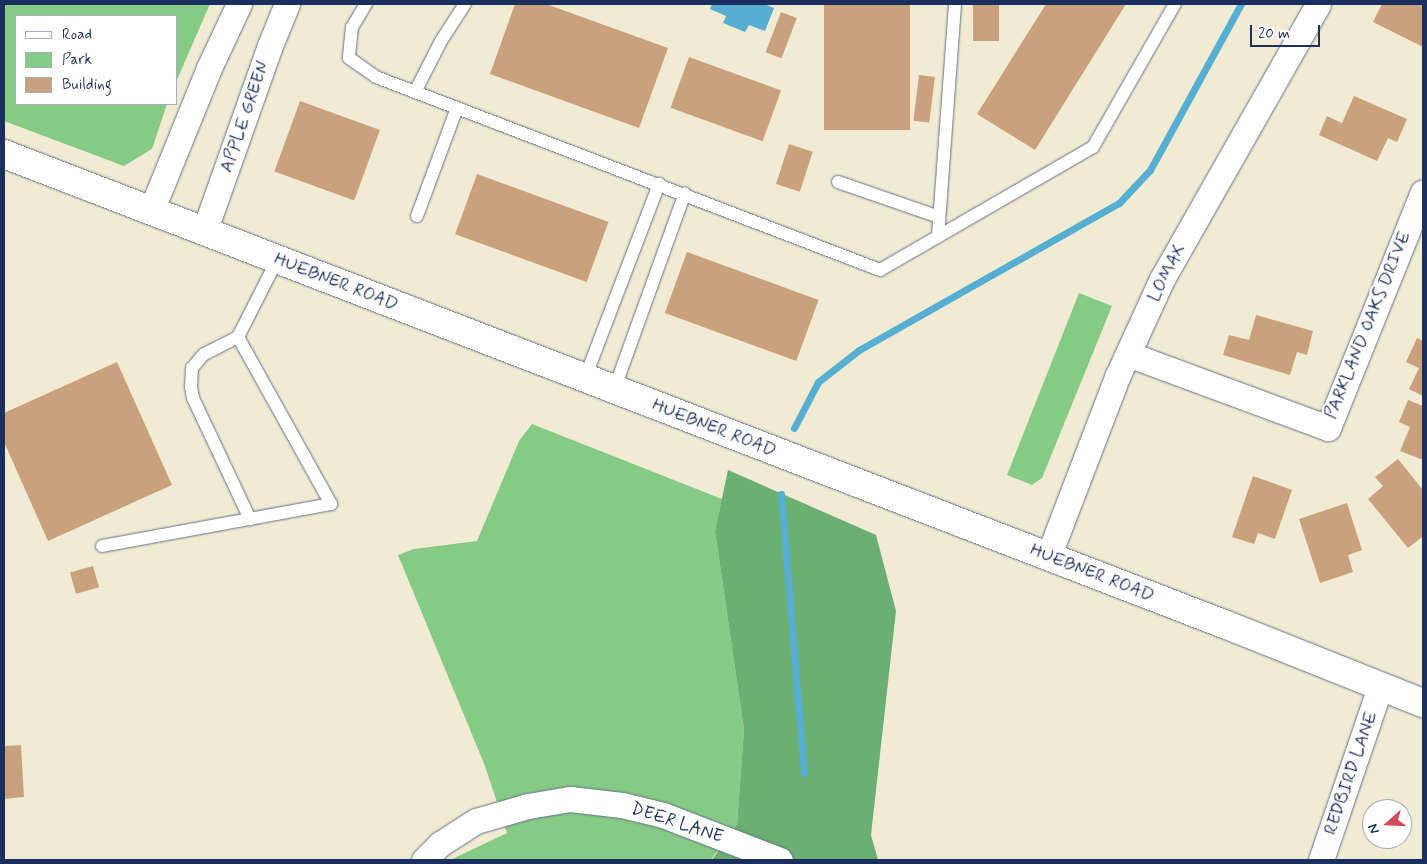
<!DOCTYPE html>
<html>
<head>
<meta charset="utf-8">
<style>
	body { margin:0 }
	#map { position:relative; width:1427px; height:864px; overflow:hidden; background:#f2ebd4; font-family:Mynerve,sans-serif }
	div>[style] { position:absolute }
	.green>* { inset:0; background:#85cb85 }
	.forest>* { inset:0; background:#6caf72 }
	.water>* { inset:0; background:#56aed3 }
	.stream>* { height:7px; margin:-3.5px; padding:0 3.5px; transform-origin:3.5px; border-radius:3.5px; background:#56aed3 }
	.building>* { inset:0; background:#caa17d; transform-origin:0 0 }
	.roads { filter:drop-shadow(0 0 1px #667187) drop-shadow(0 0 1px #667187) }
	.service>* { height:12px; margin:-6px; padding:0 6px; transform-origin:6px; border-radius:6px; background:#fff }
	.minor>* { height:25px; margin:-12.5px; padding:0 12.5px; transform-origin:12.5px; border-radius:12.5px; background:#fff }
	.primary>* { height:28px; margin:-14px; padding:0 14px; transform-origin:14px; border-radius:14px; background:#fff }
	span { translate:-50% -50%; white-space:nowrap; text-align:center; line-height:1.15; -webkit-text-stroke:4.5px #fff; paint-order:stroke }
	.street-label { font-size:18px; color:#1b2f5e }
	.frame { position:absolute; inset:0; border:5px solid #1b2f5e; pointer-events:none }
	.legend { position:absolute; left:15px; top:15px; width:162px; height:90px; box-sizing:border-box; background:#fff; border:1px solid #a4acbf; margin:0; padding:6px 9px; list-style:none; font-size:15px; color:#1b2f5e }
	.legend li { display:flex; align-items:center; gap:10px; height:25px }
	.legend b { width:25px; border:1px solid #a4acbf }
	.north { position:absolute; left:1362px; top:799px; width:50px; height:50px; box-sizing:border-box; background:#fff; border:1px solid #a4acbf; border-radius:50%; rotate:250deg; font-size:14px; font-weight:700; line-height:20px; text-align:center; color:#1b2f5e }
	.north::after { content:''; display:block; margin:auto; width:18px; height:22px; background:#d1495b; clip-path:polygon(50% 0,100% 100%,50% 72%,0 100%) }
	.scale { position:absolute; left:1250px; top:25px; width:70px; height:22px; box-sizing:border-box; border:2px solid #1b2f5e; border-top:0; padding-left:6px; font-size:15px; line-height:18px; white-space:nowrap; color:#1b2f5e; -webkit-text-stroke:4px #fff; paint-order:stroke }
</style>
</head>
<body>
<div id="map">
	<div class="green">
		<i style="clip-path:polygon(4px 4px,210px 4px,176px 82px,176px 16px,16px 16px,16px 104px,167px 104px,152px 149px,124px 166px,4px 121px)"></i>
		<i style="clip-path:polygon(1079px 293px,1112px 306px,1042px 478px,1032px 485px,1007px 475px)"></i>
		<i style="clip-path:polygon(532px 424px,722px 499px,715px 531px,744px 730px,737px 824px,711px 860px,450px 860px,507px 833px,485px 766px,398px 555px,414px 549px,477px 541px,519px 441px)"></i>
	</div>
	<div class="forest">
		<i style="clip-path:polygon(728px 470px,876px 535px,896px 611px,871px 835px,878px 860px,712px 860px,737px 824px,744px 730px,715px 531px)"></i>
	</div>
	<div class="water">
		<i style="clip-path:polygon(712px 4px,764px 4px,774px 8px,765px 31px,749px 25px,745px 32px,723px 23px,726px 16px,710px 9px)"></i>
	</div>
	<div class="stream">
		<i style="left:794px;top:428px;width:52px;rotate:-62.4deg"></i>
		<i style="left:818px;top:382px;width:52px;rotate:-38deg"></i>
		<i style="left:859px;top:350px;width:299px;rotate:-29.5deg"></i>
		<i style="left:1119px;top:203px;width:45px;rotate:-46.8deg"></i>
		<i style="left:1150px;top:170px;width:189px;rotate:-61.3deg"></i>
		<i style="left:781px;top:494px;width:280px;rotate:85.3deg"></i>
	</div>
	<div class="building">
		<i style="clip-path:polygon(515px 4px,546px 4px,668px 48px,639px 128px,490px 74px)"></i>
		<i style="left:824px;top:4px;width:86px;height:126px"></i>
		<i style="left:973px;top:4px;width:26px;height:37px"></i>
		<i style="clip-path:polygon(1046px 4px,1126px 4px,1035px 150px,977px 114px)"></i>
		<i style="clip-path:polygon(1382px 4px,1423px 4px,1423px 47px,1373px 22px)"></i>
		<i style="left:781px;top:12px;width:17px;height:43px;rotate:21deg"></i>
		<i style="left:689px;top:57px;width:98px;height:54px;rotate:20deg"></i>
		<i style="left:919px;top:75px;width:16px;height:46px;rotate:7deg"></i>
		<i style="clip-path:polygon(1354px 96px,1407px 119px,1397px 142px,1388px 138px,1377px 161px,1319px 135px,1327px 116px,1342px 123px)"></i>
		<i style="left:300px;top:101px;width:85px;height:75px;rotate:20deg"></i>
		<i style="left:789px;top:144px;width:25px;height:42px;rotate:18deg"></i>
		<i style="left:477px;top:174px;width:140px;height:64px;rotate:20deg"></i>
		<i style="left:687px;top:252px;width:140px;height:65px;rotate:20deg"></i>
		<i style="clip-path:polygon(1256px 315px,1313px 331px,1307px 355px,1297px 352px,1290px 375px,1223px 355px,1229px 335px,1249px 340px)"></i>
		<i style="clip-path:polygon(1417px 338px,1423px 341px,1423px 396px,1409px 389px,1419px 368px,1406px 362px)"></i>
		<i style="clip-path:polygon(117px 362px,172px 485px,48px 541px,4px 442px,4px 413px)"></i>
		<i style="clip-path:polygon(1408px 400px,1423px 406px,1423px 460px,1400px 451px,1410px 427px,1399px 422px)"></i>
		<i style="clip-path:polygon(1398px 459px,1423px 490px,1423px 539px,1422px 537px,1408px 548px,1368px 499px,1383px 486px,1375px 477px)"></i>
		<i style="clip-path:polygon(1253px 476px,1292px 490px,1275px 539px,1258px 533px,1254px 544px,1232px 537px)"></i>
		<i style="clip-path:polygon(1347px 503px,1362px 550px,1348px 555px,1353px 572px,1320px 583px,1299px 519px)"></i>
		<i style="left:93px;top:566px;width:22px;height:24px;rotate:74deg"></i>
		<i style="clip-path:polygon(21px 745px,24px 797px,4px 799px,4px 746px)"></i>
	</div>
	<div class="roads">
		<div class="service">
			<i style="left:366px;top:4px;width:27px;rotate:121deg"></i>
			<i style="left:352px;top:27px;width:31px;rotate:96deg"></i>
			<i style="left:349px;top:58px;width:33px;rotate:35deg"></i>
			<i style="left:376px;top:77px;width:540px;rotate:20.95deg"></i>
			<i style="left:880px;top:270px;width:246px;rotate:-30deg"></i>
			<i style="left:1093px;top:147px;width:165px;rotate:-60.2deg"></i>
			<i style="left:415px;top:92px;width:57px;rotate:-63deg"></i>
			<i style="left:441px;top:41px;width:44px;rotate:-57deg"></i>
			<i style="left:838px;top:182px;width:107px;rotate:19.1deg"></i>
			<i style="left:417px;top:216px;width:115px;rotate:-69.7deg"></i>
			<i style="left:938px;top:236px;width:233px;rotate:-85.8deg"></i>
			<i style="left:238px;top:337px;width:39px;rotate:153deg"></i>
			<i style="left:203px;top:355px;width:17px;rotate:130deg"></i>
			<i style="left:192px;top:368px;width:19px;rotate:93deg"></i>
			<i style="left:191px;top:387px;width:11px;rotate:80deg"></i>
			<i style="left:193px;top:398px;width:134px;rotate:64.8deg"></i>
			<i style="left:585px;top:378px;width:208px;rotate:-69.1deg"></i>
			<i style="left:614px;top:390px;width:209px;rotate:-70.2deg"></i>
			<i style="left:102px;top:546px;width:233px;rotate:-10.4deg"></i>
			<i style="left:331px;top:504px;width:191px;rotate:-119.1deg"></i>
			<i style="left:238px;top:337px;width:86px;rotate:-63.1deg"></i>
		</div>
		<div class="minor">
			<i style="left:151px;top:211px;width:154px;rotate:-67.9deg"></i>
			<i style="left:209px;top:68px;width:71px;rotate:-64.9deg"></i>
			<i style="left:204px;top:232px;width:195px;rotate:-70.5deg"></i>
			<i style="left:269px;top:48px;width:48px;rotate:-67.8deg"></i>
			<i style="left:1128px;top:354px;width:213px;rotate:20.3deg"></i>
			<i style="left:1328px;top:428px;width:254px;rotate:-68.1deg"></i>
			<i style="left:1048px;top:557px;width:195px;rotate:-69deg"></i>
			<i style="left:1118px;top:375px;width:106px;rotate:-65.4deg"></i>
			<i style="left:1162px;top:279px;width:316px;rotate:-60.4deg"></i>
			<i style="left:424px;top:860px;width:23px;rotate:-45deg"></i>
			<i style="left:440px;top:844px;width:43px;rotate:-32.6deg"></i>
			<i style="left:476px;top:821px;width:54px;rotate:-16.1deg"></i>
			<i style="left:528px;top:806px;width:43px;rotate:-9.5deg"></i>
			<i style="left:570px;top:799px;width:52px;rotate:6.6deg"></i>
			<i style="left:622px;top:805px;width:42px;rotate:13.7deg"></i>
			<i style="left:663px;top:815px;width:125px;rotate:21deg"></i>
			<i style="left:1321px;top:860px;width:183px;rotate:-71.2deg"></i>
		</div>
		<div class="primary">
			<i style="left:4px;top:154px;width:1307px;rotate:21.07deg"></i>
			<i style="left:1224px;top:624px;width:214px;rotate:21.7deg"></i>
		</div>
	</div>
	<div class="street-label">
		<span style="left:245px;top:117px;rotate:-71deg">APPLE GREEN</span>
		<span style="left:1167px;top:273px;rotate:-62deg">LOMAX</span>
		<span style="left:336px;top:282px;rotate:21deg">HUEBNER ROAD</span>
		<span style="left:1368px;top:325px;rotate:-68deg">PARKLAND OAKS DRIVE</span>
		<span style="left:714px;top:428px;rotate:21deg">HUEBNER ROAD</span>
		<span style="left:1092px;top:573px;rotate:21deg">HUEBNER ROAD</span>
		<span style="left:1351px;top:773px;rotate:-71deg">REDBIRD LANE</span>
		<span style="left:677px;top:823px;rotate:18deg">DEER LANE</span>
	</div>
	<div class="frame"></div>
	<ul class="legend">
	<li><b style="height:6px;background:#fff"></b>Road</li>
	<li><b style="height:14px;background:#85cb85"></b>Park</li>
	<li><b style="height:14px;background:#caa17d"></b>Building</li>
	</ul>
	<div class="north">N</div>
	<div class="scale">20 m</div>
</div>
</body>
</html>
